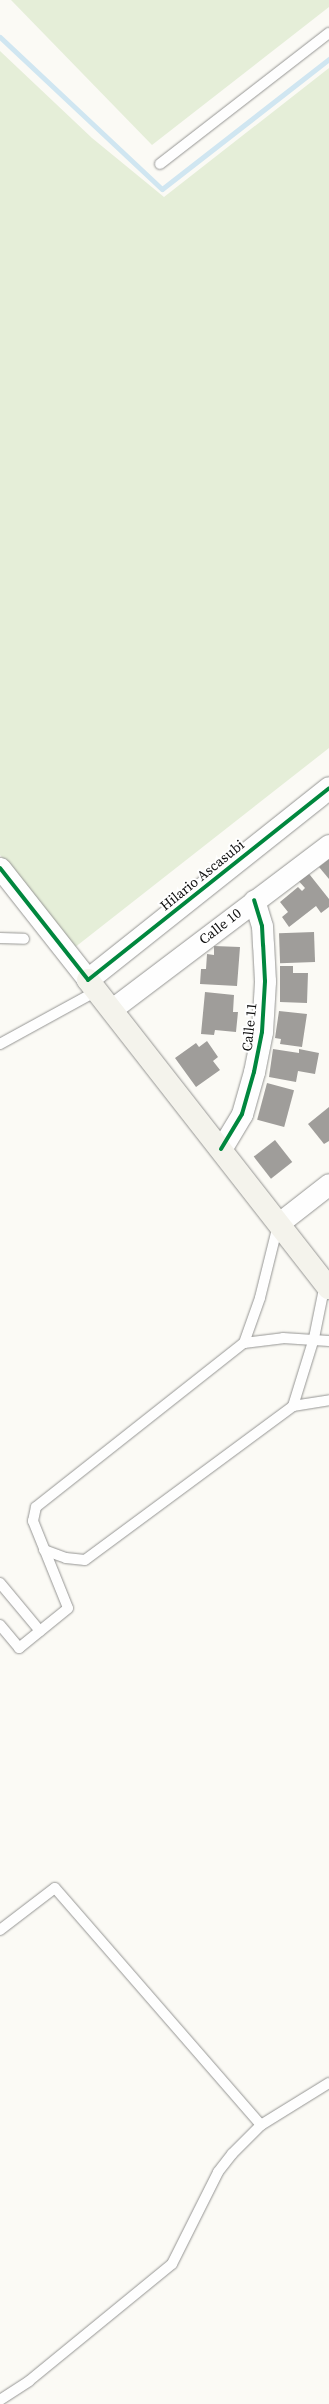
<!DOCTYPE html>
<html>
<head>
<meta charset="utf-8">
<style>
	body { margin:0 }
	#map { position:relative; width:329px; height:2404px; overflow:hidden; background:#fbfaf5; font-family:"Source Serif 4",serif }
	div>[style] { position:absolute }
	.green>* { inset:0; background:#e5eed8 }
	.stream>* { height:5px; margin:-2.5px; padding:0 2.5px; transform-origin:2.5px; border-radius:2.5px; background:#d0e6f1 }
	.building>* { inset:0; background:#9f9d9a; transform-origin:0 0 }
	.roads { filter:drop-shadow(0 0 1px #959593) drop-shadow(0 0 1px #959593) }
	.service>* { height:10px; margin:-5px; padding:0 5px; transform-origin:5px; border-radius:5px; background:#fefefe }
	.minor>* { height:21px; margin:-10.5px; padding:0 10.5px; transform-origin:10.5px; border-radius:10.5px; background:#fefefe }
	.tertiary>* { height:22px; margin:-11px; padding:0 11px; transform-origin:11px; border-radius:11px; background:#fefefe }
	.secondary>* { height:22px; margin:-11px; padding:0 11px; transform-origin:11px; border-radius:11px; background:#f4f3ec }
	.cycleway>* { height:4px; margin:-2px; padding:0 2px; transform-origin:2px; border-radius:2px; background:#00873e }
	span { translate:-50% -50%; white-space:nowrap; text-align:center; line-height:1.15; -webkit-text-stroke:4px #fff; paint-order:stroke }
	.street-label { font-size:14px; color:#0f0f0f }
</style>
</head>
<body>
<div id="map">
	<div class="green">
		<i style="clip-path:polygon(11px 0,329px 0,329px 7px,152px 145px)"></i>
		<i style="clip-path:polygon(0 51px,92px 138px,164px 197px,329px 68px,329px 748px,74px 948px,0 855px)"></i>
	</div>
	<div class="stream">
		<i style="left:0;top:37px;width:222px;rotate:43.2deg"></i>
		<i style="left:162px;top:189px;width:212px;rotate:-37.9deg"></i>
	</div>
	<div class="building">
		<i style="clip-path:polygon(329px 859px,329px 879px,319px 867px)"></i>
		<i style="clip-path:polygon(306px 870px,329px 899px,329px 907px,321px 913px,316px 906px,289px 927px,282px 917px,288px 912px,280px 902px,298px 887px,302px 891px,305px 888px,296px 878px)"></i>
		<i style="left:314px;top:932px;width:30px;height:35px;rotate:88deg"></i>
		<i style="clip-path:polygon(214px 946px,240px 947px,237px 986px,200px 984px,201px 969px,206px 969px,207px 954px,214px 955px)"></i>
		<i style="clip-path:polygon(280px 966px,293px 966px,293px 973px,308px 973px,307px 1003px,280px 1002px)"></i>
		<i style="clip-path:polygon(205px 992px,234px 995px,233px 1012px,238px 1012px,236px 1032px,215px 1030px,214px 1035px,201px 1034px)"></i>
		<i style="clip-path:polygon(279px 1011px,307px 1014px,302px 1047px,280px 1044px,281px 1039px,275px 1038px)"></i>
		<i style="clip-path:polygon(207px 1041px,218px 1057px,213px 1061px,220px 1070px,196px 1087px,175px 1058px,196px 1043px,199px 1047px)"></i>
		<i style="clip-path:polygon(273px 1049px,299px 1053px,299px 1049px,319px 1053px,315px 1074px,298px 1071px,296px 1082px,269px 1077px)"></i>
		<i style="left:267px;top:1083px;width:28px;height:38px;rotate:15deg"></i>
		<i style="clip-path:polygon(329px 1107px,329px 1141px,324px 1144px,308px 1124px)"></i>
		<i style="left:275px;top:1140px;width:28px;height:27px;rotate:52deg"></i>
	</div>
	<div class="roads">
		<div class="service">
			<i style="left:160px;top:164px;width:214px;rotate:-37.8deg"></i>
			<i style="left:0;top:938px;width:24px;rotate:2deg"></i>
			<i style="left:0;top:1044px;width:111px;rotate:-28.7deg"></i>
			<i style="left:278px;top:1225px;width:75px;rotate:103.9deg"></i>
			<i style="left:260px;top:1298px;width:48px;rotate:109.6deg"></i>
			<i style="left:244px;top:1343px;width:39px;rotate:-7deg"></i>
			<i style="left:283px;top:1338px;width:46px;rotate:3.7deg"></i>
			<i style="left:293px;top:1406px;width:71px;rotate:-72.8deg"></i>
			<i style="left:314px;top:1338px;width:55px;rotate:-78.5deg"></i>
			<i style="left:44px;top:1550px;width:23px;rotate:20deg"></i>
			<i style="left:66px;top:1558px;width:19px;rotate:6deg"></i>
			<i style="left:85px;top:1560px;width:259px;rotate:-36.5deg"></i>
			<i style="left:293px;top:1406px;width:36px;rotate:-9deg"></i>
			<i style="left:0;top:1583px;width:62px;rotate:50.2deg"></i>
			<i style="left:40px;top:1631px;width:36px;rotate:-39deg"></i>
			<i style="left:68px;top:1608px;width:94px;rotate:-111.9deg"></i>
			<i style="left:33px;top:1521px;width:14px;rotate:-78deg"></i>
			<i style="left:36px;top:1507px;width:265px;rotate:-38.3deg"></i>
			<i style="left:0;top:1625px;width:30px;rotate:50deg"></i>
			<i style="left:19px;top:1648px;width:27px;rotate:-39deg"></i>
			<i style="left:0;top:1930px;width:69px;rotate:-37.4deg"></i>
			<i style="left:55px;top:1888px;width:314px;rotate:49deg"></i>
			<i style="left:0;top:2400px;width:35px;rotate:-33deg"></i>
			<i style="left:29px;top:2381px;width:185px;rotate:-39.3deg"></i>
			<i style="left:172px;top:2264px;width:103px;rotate:-63.4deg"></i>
			<i style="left:218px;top:2172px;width:23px;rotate:-52deg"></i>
			<i style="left:232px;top:2154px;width:41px;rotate:-45deg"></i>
			<i style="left:261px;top:2125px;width:80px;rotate:-31.7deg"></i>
		</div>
		<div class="minor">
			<i style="left:0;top:868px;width:142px;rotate:51.8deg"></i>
			<i style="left:112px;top:1009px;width:272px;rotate:-37.1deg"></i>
			<i style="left:221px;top:1149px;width:41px;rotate:-59deg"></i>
			<i style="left:242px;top:1114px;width:44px;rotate:-74.1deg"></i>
			<i style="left:254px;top:1072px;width:41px;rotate:-78.7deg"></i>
			<i style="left:262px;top:1032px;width:51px;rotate:-86.6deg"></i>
			<i style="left:265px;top:981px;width:36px;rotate:-93deg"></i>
			<i style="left:263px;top:945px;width:19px;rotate:-93deg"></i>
			<i style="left:262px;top:926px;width:27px;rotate:-107deg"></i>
			<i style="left:279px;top:1223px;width:63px;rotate:-38deg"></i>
		</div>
		<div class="tertiary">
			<i style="left:88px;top:980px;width:308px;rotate:-38.5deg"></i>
		</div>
		<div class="secondary">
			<i style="left:88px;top:980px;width:391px;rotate:52deg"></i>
		</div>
	</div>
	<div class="cycleway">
		<i style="left:0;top:868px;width:142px;rotate:51.8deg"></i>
		<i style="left:88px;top:980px;width:308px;rotate:-38.5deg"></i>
		<i style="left:221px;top:1149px;width:41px;rotate:-59deg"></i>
		<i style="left:242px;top:1114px;width:44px;rotate:-74.1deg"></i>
		<i style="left:254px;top:1072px;width:41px;rotate:-78.7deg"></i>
		<i style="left:262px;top:1032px;width:51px;rotate:-86.6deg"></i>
		<i style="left:265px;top:981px;width:36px;rotate:-93deg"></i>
		<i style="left:263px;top:945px;width:19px;rotate:-93deg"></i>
		<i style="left:262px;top:926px;width:27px;rotate:-107deg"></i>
	</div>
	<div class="street-label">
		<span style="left:202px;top:875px;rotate:-39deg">Hilario Ascasubi</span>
		<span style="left:220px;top:926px;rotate:-38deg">Calle 10</span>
		<span style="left:249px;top:1027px;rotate:-84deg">Calle 11</span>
	</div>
</div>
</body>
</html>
